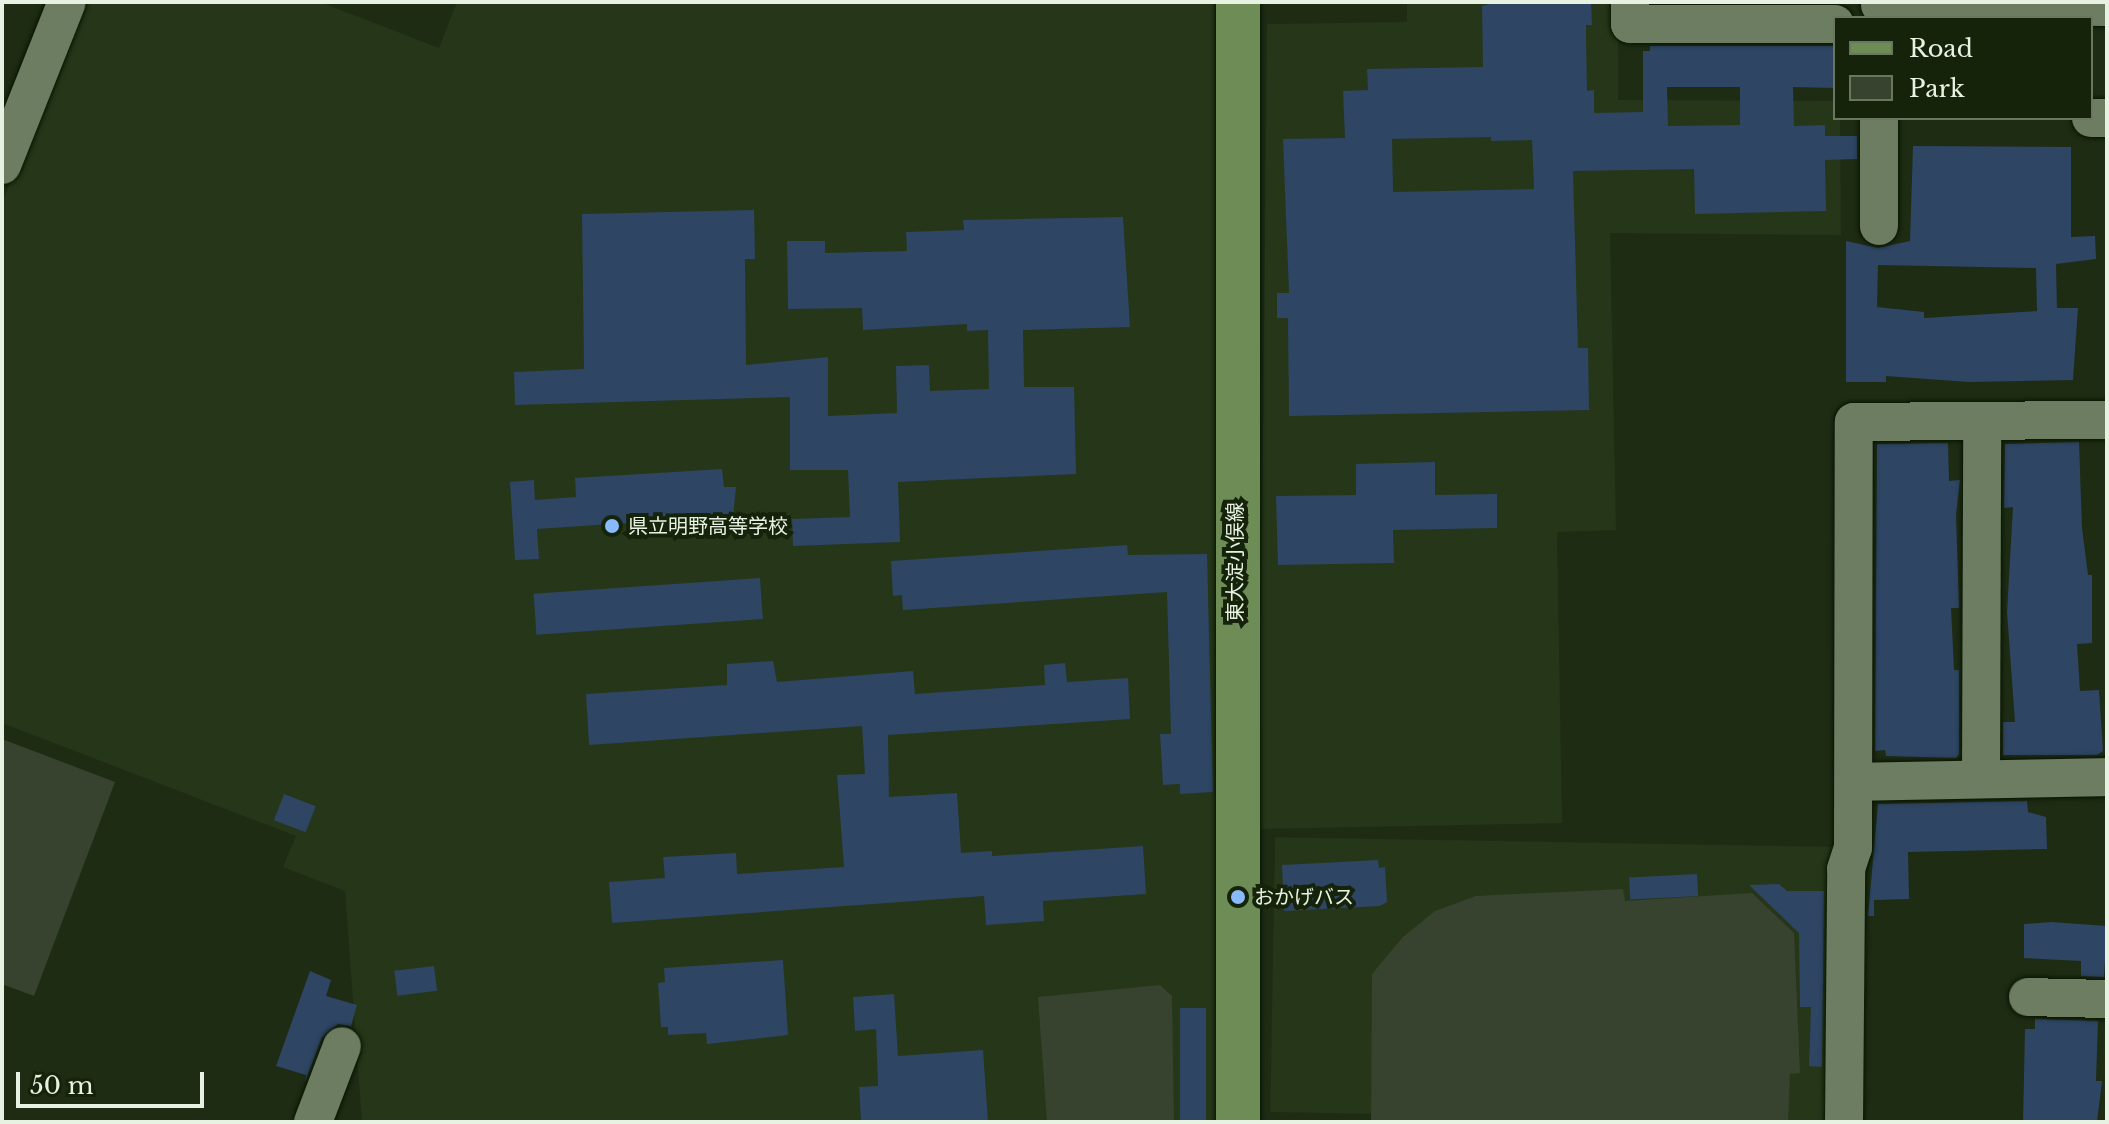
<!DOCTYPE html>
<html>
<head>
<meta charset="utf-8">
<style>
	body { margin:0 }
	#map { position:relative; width:2109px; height:1124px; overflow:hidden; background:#1e2c14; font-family:"Libre Baskerville","Noto Sans JP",serif }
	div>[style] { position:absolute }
	.built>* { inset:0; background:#253718; transform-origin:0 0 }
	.green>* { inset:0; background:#37432f }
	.building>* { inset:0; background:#2e4563; transform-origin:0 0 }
	.roads { filter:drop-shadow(0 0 2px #081401) drop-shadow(0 0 2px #081401) }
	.minor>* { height:38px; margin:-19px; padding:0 19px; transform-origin:19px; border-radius:19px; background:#6c7d61 }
	.major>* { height:44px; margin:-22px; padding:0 22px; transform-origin:22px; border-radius:22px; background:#6e8d56 }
	.dots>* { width:22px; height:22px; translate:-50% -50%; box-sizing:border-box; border:4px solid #15230a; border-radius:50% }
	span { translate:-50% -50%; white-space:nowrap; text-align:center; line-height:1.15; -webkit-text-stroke:8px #15230a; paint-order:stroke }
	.poi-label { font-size:20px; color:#e8f2e2 }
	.left { translate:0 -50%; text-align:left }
	.street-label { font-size:20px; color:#e8f2e2 }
	.frame { position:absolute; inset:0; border:4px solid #e8f2e2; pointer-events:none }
	.legend { position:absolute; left:1833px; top:16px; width:260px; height:104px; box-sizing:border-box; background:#15230a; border:2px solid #697660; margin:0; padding:10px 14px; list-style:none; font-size:24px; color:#e8f2e2 }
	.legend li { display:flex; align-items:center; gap:16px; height:40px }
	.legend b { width:40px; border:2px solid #697660 }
	.scale { position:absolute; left:16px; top:1072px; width:188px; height:36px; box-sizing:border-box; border:4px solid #e8f2e2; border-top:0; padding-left:10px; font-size:24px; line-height:28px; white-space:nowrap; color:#e8f2e2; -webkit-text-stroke:6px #15230a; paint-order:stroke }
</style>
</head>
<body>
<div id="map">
	<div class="built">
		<i style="clip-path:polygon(82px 2px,320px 2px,439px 48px,457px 2px,1224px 2px,1221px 1122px,362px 1122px,345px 891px,283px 867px,296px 836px,2px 723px,2px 203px)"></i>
		<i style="clip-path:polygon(1407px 2px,1618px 2px,1618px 100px,1835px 101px,1835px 118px,1840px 118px,1841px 235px,1610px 233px,1616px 530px,1557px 532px,1562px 823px,1259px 829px,1267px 24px,1407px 22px)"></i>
		<i style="left:1839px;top:847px;width:275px;height:564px;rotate:91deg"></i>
	</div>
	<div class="green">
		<i style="clip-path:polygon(2px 739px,115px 782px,34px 996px,2px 984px)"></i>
		<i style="clip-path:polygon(1623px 889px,1625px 901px,1752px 893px,1794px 933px,1800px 1073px,1790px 1074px,1788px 1122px,1371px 1122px,1372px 974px,1403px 937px,1435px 911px,1476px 896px)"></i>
		<i style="clip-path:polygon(1160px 985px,1172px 996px,1174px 1122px,1047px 1122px,1038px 997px)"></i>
	</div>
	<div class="building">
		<i style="clip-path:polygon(evenodd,1496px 2px,1591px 2px,1592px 25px,1586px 25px,1586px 38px,1587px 91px,1594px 90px,1594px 113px,1643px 112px,1643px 51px,1650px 51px,1650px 46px,1835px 46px,1835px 88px,1793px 87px,1794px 126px,1825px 125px,1825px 136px,1857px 136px,1857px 159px,1825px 160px,1826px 211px,1695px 214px,1694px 169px,1573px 171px,1578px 348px,1588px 348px,1589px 410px,1289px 416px,1288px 318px,1277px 318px,1277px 293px,1289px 293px,1283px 139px,1345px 138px,1343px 91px,1368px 90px,1367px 69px,1483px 67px,1482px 6px,1496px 2px,1667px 87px,1740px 87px,1740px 125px,1668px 126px,1667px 87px,1496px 2px,1491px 137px,1491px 141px,1532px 140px,1534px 189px,1393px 192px,1392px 139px,1491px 137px)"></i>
		<i style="clip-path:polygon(evenodd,1913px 146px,2071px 147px,2071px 237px,2095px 236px,2096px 259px,2056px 264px,2057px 308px,2078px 308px,2073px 380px,1969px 382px,1886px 376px,1886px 382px,1846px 382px,1846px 241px,1878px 248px,1910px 241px,1913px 146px,1878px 265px,2036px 268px,2037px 311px,1924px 318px,1924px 312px,1877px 307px,1878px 265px)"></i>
		<i style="clip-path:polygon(754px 210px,755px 259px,745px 259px,746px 365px,828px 357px,828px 416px,897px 413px,896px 366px,929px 365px,930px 391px,989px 389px,988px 330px,967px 331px,967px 324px,863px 330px,862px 308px,788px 309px,787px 241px,825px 241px,825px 253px,907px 251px,906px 232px,964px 230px,963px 220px,1123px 217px,1130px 327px,1023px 330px,1024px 387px,1074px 387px,1076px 474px,898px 482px,900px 542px,793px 546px,792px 519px,850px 517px,848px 470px,790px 470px,790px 397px,515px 405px,514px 372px,584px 369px,582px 214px)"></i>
		<i style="clip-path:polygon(2079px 442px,2082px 528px,2088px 575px,2092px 575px,2092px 643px,2077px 644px,2080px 691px,2099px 690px,2103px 751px,2097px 755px,2003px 755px,2003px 722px,2015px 722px,2007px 612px,2013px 507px,2004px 508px,2005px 444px)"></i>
		<i style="clip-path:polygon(1948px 443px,1949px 481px,1960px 480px,1956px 514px,1959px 608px,1951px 608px,1954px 670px,1959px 670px,1959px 754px,1956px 758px,1886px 756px,1885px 750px,1875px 751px,1877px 444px)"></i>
		<i style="clip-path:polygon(1435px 462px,1435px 495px,1497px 494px,1497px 528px,1393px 530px,1394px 563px,1278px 565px,1276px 496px,1356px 495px,1356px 464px)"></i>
		<i style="clip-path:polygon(722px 469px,724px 487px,736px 487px,733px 516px,537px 529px,539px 559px,515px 560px,510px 482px,534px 480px,535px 500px,576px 497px,575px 478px)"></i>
		<i style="clip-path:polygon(1127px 545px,1128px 555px,1207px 554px,1213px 792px,1180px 794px,1180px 784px,1163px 785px,1160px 734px,1171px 734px,1167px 592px,903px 610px,902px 595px,893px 596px,891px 561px)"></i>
		<i style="left:760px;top:578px;width:41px;height:227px;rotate:86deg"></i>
		<i style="clip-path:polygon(773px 661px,777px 682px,913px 671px,915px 694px,1045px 685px,1044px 665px,1065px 663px,1067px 682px,1128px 678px,1130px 719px,888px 735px,889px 797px,957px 793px,961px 853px,992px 851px,992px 856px,1143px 846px,1146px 894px,1043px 901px,1044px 921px,986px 925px,984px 896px,612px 923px,609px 882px,665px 878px,663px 857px,736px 853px,737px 874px,844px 867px,837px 775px,865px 774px,862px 726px,589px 745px,586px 694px,727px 685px,727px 664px)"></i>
		<i style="left:284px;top:794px;width:34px;height:28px;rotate:21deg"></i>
		<i style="clip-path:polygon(2027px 801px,2028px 812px,2046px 817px,2047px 849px,1908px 852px,1909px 899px,1874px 900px,1874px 916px,1868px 916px,1878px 804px)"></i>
		<i style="clip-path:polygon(1378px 860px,1379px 868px,1385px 867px,1387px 902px,1380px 906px,1284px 911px,1282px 865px)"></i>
		<i style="left:1697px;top:874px;width:22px;height:68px;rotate:87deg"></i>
		<i style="clip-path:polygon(1779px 884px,1787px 891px,1824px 891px,1822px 1067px,1809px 1066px,1811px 1007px,1800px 1007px,1799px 933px,1749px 885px)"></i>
		<i style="clip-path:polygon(2051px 922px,2107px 926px,2104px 977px,2081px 976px,2081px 961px,2024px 958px,2024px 924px)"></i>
		<i style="clip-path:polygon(783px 960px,788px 1035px,707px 1044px,706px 1033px,668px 1035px,668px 1027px,661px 1027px,658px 983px,665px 982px,664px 968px)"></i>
		<i style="left:434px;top:966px;width:25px;height:40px;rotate:83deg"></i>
		<i style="clip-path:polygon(310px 971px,331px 980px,326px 996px,357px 1005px,351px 1026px,338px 1024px,322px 1037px,305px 1082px,306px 1075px,276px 1066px)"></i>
		<i style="clip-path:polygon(894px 994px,898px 1056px,983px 1050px,988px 1122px,861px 1122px,859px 1087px,878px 1086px,876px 1029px,855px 1031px,853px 997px)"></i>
		<i style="left:1180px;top:1008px;width:26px;height:114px"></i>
		<i style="clip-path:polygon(2035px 1019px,2098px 1021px,2096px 1081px,2102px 1081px,2097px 1122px,2023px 1122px,2025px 1029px,2035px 1029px)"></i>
	</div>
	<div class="roads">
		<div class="minor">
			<i style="left:1630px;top:2px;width:22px;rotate:90deg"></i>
			<i style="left:1630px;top:24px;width:205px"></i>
			<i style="left:1880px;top:5px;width:227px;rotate:0.5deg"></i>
			<i style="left:2091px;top:118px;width:16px"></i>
			<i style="left:2px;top:165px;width:175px;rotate:-68.3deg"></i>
			<i style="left:1879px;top:226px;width:108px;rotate:-90deg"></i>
			<i style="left:1981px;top:779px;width:358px;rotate:-89.8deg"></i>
			<i style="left:1854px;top:782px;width:253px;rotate:-1.1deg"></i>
			<i style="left:2028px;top:997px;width:79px;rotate:1.5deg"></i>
			<i style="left:313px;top:1122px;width:81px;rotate:-69.1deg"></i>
			<i style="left:1844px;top:1122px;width:253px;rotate:-89.5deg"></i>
			<i style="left:1846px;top:869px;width:22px;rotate:-72deg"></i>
			<i style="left:1853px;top:848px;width:426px;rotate:-89.9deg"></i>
			<i style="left:1854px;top:422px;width:253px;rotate:-0.5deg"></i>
		</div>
		<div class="major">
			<i style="left:1238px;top:1122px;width:1120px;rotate:-90deg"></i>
		</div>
	</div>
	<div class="dots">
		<i style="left:612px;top:526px;background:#88bafc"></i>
		<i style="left:1238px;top:897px;background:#88bafc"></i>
	</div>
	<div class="poi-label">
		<span class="left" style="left:628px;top:526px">県立明野高等学校</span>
		<span class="left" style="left:1254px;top:897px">おかげバス</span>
	</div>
	<div class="street-label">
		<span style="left:1235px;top:562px;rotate:-90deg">東大淀小俣線</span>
	</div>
	<div class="frame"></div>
	<ul class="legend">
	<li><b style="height:10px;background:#6e8d56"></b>Road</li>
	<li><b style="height:22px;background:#37432f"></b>Park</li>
	</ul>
	<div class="scale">50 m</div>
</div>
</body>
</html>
